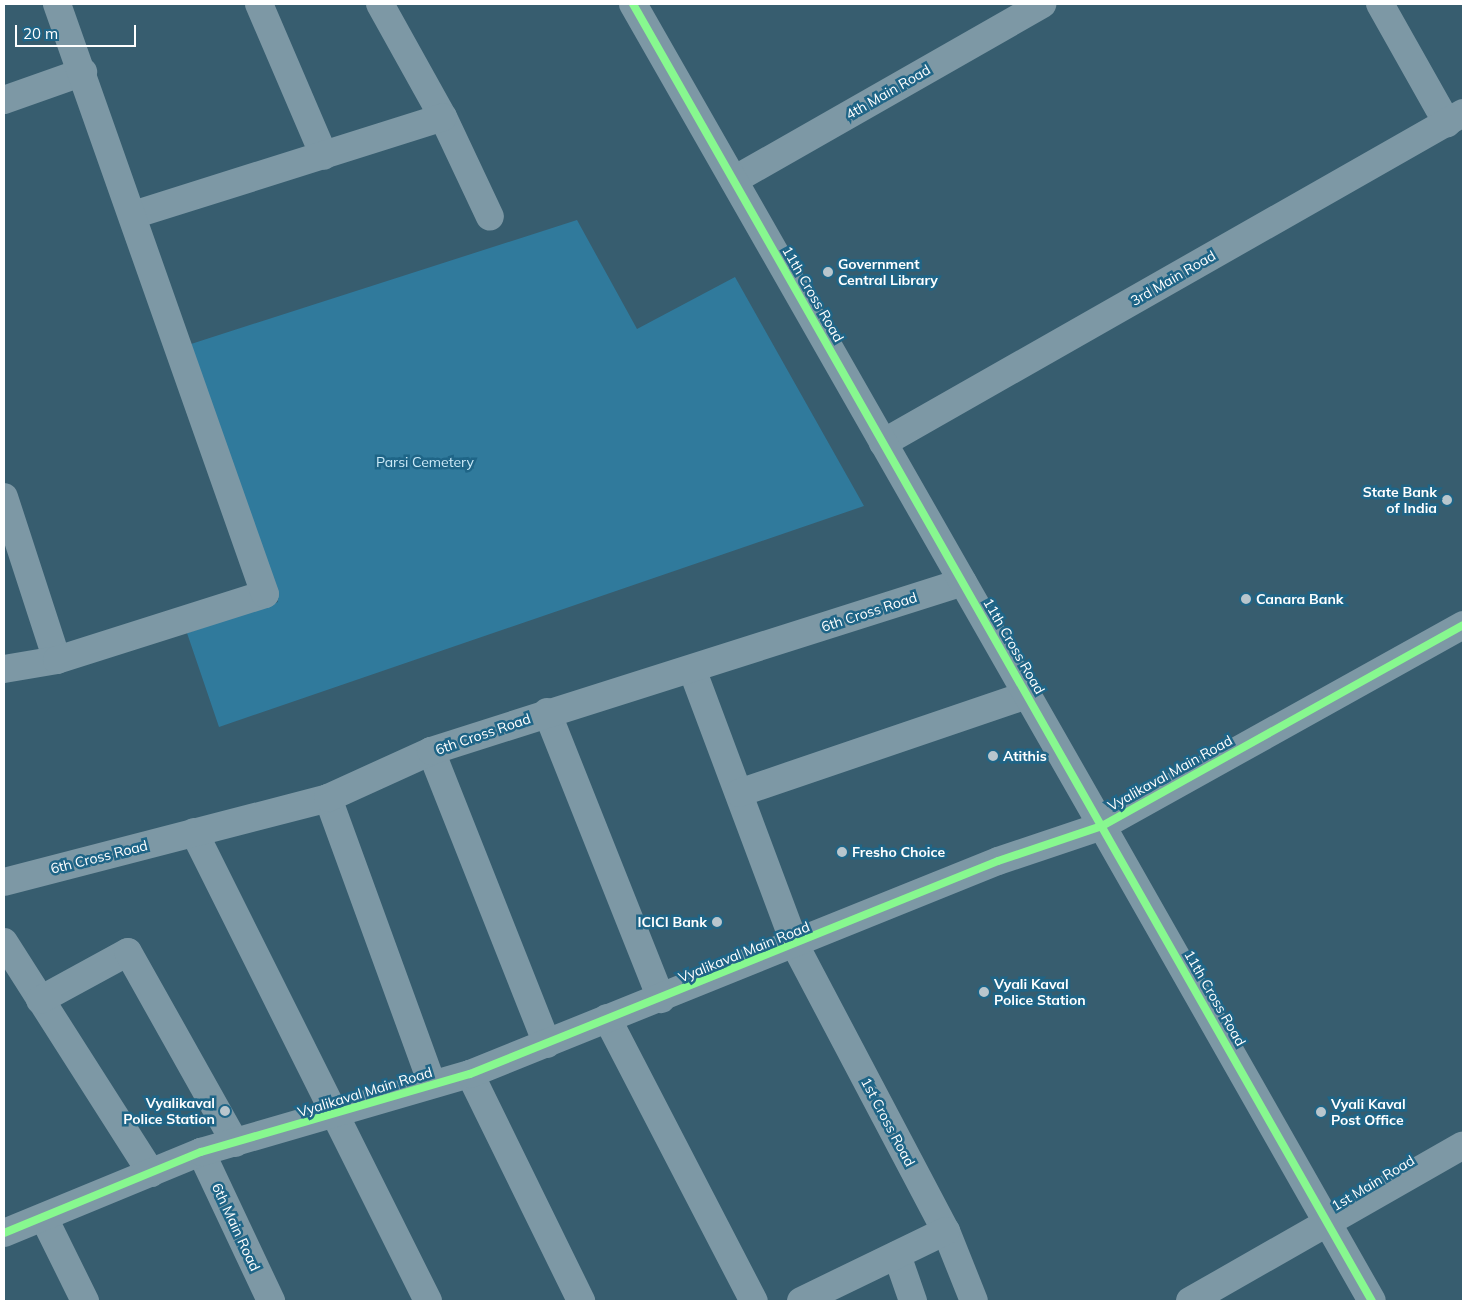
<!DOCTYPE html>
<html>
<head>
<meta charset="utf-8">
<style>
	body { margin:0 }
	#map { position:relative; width:1467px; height:1305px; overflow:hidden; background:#375d6f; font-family:Mulish,sans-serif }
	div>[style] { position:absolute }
	.green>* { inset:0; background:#307a9c }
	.minor>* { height:28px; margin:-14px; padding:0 14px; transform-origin:14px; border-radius:14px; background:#7d98a5 }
	.tertiary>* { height:28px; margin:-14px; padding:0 14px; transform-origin:14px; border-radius:14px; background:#7d98a5 }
	.cycleway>* { height:8px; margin:-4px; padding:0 4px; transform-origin:4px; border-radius:4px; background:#87f88f }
	.dots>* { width:14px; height:14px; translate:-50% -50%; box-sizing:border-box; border:2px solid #1f6587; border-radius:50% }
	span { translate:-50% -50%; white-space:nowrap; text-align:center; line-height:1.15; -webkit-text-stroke:5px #1f6587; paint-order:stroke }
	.street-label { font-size:14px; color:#fff }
	.poi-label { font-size:14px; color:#fff; font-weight:700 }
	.left { translate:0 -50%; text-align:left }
	.right { translate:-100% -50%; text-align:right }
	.park-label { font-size:14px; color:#cdebf8 }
	.frame { position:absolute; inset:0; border:5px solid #fff; pointer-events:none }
	.scale { position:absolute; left:15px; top:25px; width:121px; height:22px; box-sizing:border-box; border:2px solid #fff; border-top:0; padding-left:6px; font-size:15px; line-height:18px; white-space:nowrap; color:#fff; -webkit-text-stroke:4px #1f6587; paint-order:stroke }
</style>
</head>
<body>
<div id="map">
	<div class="green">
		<i style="clip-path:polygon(577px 220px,637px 329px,735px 277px,864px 506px,219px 727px,187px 633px,278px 602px,191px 344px)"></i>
	</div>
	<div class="minor">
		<i style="left:259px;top:4px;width:165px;rotate:66.8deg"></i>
		<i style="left:380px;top:4px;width:129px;rotate:60.9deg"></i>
		<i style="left:443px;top:117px;width:110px;rotate:64.8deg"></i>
		<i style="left:1380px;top:4px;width:137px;rotate:60.6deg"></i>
		<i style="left:4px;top:100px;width:84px;rotate:-19.5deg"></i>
		<i style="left:734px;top:180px;width:355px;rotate:-29.7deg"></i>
		<i style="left:133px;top:215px;width:325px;rotate:-17.5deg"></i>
		<i style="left:883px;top:443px;width:667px;rotate:-29.64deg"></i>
		<i style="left:4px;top:497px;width:171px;rotate:72deg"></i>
		<i style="left:4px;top:669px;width:54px;rotate:-9.6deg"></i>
		<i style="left:57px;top:660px;width:218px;rotate:-17.6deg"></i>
		<i style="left:265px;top:594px;width:626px;rotate:-109.42deg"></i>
		<i style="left:692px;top:669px;width:295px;rotate:69.5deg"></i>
		<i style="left:795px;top:945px;width:323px;rotate:62.2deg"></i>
		<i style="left:946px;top:1231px;width:75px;rotate:68.2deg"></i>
		<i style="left:547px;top:712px;width:309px;rotate:68.3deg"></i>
		<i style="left:431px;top:751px;width:315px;rotate:68.4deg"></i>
		<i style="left:739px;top:793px;width:304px;rotate:-18.8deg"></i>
		<i style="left:328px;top:798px;width:303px;rotate:70deg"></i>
		<i style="left:1102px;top:826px;width:546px;rotate:60.39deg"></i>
		<i style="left:194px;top:832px;width:524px;rotate:63.48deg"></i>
		<i style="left:4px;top:882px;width:335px;rotate:-14.5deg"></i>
		<i style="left:328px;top:798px;width:113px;rotate:-24.5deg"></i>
		<i style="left:431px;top:751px;width:558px;rotate:-17.62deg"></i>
		<i style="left:4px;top:942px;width:274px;rotate:57.5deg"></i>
		<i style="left:40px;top:1000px;width:100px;rotate:-28.6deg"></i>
		<i style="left:128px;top:952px;width:219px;rotate:60.7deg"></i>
		<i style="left:607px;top:1018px;width:319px;rotate:62.6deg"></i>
		<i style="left:470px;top:1074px;width:253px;rotate:63.9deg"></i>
		<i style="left:201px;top:1152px;width:165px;rotate:64.8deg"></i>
		<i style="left:44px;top:1218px;width:93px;rotate:63.7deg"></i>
		<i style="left:897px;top:1255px;width:49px;rotate:70.8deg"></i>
		<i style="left:801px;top:1301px;width:161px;rotate:-25.8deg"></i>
		<i style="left:1190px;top:1301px;width:314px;rotate:-29.7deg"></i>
	</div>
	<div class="tertiary">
		<i style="left:633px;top:4px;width:946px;rotate:60.29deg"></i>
		<i style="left:4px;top:1233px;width:213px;rotate:-22.4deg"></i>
		<i style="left:201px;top:1152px;width:280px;rotate:-16.2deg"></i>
		<i style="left:470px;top:1074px;width:569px;rotate:-21.97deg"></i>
		<i style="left:998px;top:861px;width:110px;rotate:-18.6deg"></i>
		<i style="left:1102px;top:826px;width:413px;rotate:-29.1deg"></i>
	</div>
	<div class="cycleway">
		<i style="left:633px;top:4px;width:1493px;rotate:60.33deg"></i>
		<i style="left:4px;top:1233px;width:213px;rotate:-22.4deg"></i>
		<i style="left:201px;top:1152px;width:280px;rotate:-16.2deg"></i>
		<i style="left:470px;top:1074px;width:569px;rotate:-21.97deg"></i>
		<i style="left:998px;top:861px;width:110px;rotate:-18.6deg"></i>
		<i style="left:1102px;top:826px;width:413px;rotate:-29.1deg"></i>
	</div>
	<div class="dots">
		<i style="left:828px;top:272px;background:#b9c6cd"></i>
		<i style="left:1447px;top:500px;background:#b9c6cd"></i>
		<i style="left:1246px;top:599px;background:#b9c6cd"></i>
		<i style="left:993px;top:756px;background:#b9c6cd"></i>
		<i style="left:842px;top:852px;background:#b9c6cd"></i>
		<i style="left:717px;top:922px;background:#b9c6cd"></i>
		<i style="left:984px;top:992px;background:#b9c6cd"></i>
		<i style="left:225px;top:1111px;background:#b9c6cd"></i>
		<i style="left:1321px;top:1112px;background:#b9c6cd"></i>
	</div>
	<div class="street-label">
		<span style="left:888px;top:92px;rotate:-30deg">4th Main Road</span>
		<span style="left:1173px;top:278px;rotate:-30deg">3rd Main Road</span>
		<span style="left:813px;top:294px;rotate:60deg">11th Cross Road</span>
		<span style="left:869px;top:612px;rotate:-18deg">6th Cross Road</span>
		<span style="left:1014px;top:646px;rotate:60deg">11th Cross Road</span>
		<span style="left:483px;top:734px;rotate:-19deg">6th Cross Road</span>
		<span style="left:1170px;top:773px;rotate:-29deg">Vyalikaval Main Road</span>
		<span style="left:99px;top:857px;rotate:-14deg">6th Cross Road</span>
		<span style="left:744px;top:952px;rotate:-22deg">Vyalikaval Main Road</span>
		<span style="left:1215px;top:998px;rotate:60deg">11th Cross Road</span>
		<span style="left:365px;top:1092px;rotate:-17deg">Vyalikaval Main Road</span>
		<span style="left:888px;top:1122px;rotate:62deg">1st Cross Road</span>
		<span style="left:1373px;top:1183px;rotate:-31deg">1st Main Road</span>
		<span style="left:236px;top:1227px;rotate:65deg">6th Main Road</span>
	</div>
	<div class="poi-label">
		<span class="left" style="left:838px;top:272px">Government<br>Central Library</span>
		<span class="right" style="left:1437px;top:500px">State Bank<br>of India</span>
		<span class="left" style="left:1256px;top:599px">Canara Bank</span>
		<span class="left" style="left:1003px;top:756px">Atithis</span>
		<span class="left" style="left:852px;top:852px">Fresho Choice</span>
		<span class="right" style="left:707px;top:922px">ICICI Bank</span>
		<span class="left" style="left:994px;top:992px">Vyali Kaval<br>Police Station</span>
		<span class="right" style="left:215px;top:1111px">Vyalikaval<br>Police Station</span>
		<span class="left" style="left:1331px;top:1112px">Vyali Kaval<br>Post Office</span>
	</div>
	<div class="park-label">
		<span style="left:425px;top:462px">Parsi Cemetery</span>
	</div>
	<div class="frame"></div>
	<div class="scale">20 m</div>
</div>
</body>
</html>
